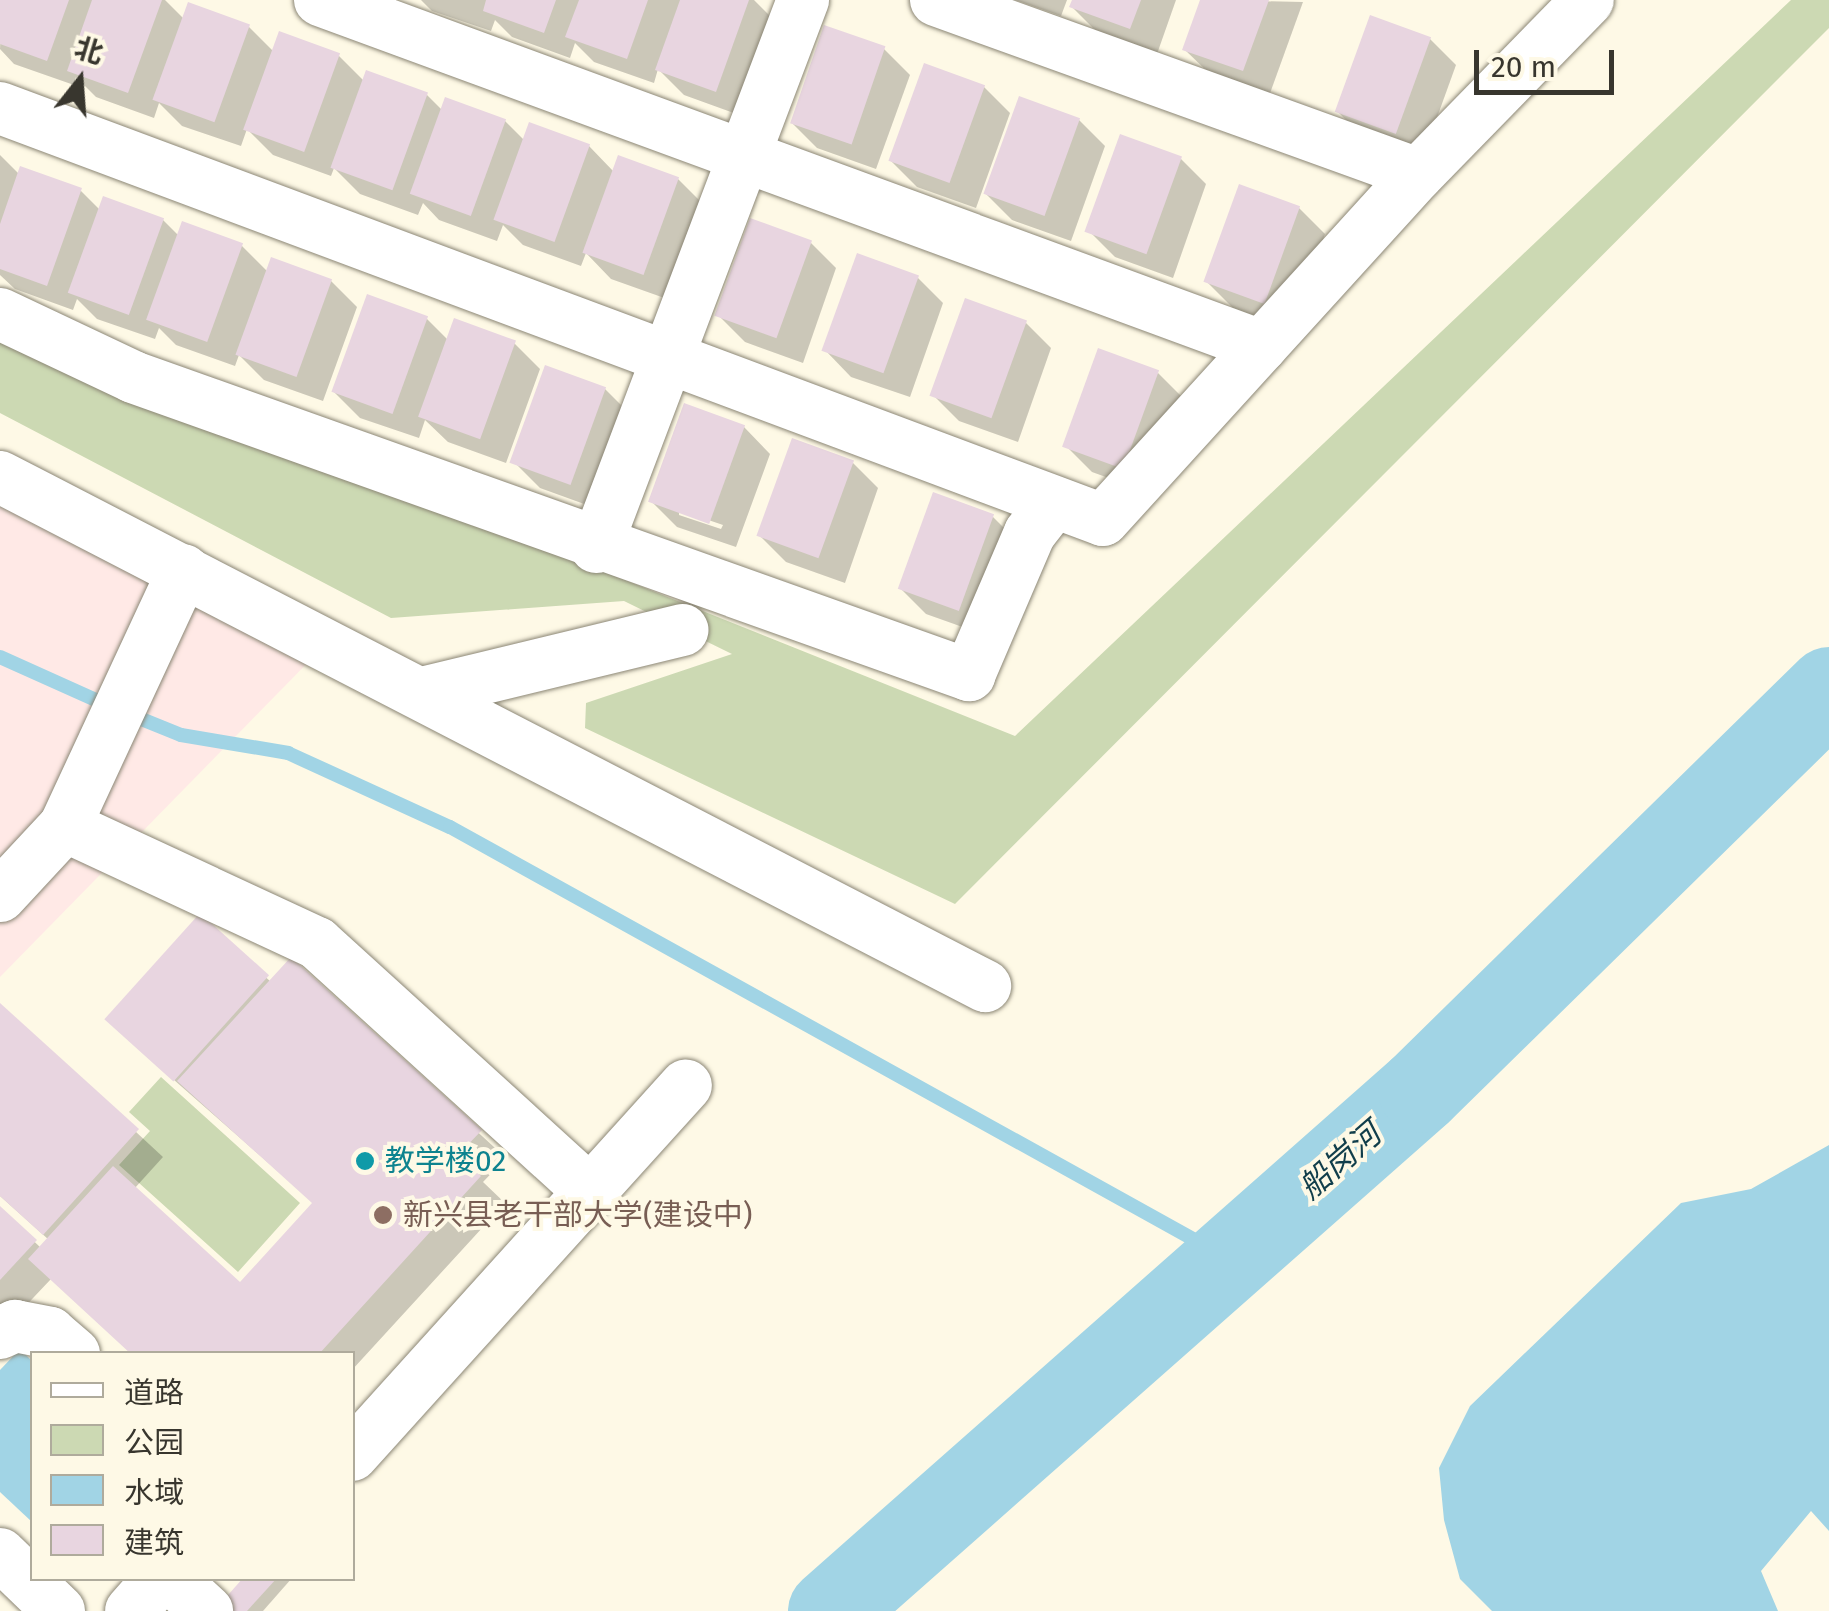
<!DOCTYPE html>
<html>
<head>
<meta charset="utf-8">
<style>
	body { margin:0 }
	#map { position:relative; width:1829px; height:1611px; overflow:hidden; background:#fef9e6; font-family:"Fira Sans","Noto Sans SC",sans-serif }
	div>[style] { position:absolute }
	.industrial>* { inset:0; background:#ffe9e6 }
	.green>* { inset:0; background:#ccd9b3 }
	.water>* { inset:0; background:#a1d4e5 }
	.shadow>* { inset:0; background:#0003 }
	.stream>* { height:14px; margin:-7px; padding:0 7px; transform-origin:7px; border-radius:7px; background:#a1d4e5 }
	.river>* { height:85px; margin:-42.5px; padding:0 42.5px; transform-origin:42.5px; border-radius:42.5px; background:#a1d4e5 }
	.building>* { inset:0; background:#e8d5e0; transform-origin:0 0 }
	.roads { filter:drop-shadow(0 0 2px #8b8675) drop-shadow(0 0 2px #8b8675) }
	.minor>* { height:52px; margin:-26px; padding:0 26px; transform-origin:26px; border-radius:26px; background:#fff }
	.dots>* { width:28px; height:28px; translate:-50% -50%; box-sizing:border-box; border:5px solid #fef9e6; border-radius:50% }
	span { translate:-50% -50%; white-space:nowrap; text-align:center; line-height:1.15; -webkit-text-stroke:8px #fef9e6; paint-order:stroke }
	.culture-label { font-size:30px; color:#0d838f }
	.left { translate:0 -50%; text-align:left }
	.education-label { font-size:30px; color:#785e54 }
	.water-label { font-size:32px; color:#113e4b; font-style:italic }
	.legend { position:absolute; left:30px; top:1351px; width:325px; height:230px; box-sizing:border-box; background:#fef9e6; border:2px solid #afab9c; margin:0; padding:12px 18px; list-style:none; font-size:30px; color:#38362e }
	.legend li { display:flex; align-items:center; gap:20px; height:50px }
	.legend b { width:50px; border:2px solid #afab9c }
	.north { position:absolute; left:30px; top:30px; width:100px; height:100px; -webkit-text-stroke:8px #fef9e6; paint-order:stroke; rotate:17deg; font-size:28px; font-weight:700; line-height:40px; text-align:center; color:#38362e }
	.north::after { content:''; display:block; margin:auto; width:35px; height:45px; background:#38362e; clip-path:polygon(50% 0,100% 100%,50% 72%,0 100%) }
	.scale { position:absolute; left:1474px; top:50px; width:140px; height:45px; box-sizing:border-box; border:5px solid #38362e; border-top:0; padding-left:12px; font-size:30px; line-height:35px; white-space:nowrap; color:#38362e; -webkit-text-stroke:8px #fef9e6; paint-order:stroke }
</style>
</head>
<body>
<div id="map">
	<div class="industrial">
		<i style="clip-path:polygon(0 477px,327px 643px,0 977px)"></i>
	</div>
	<div class="green">
		<i style="clip-path:polygon(1791px 0,1829px 0,1829px 28px,955px 904px,585px 728px,586px 703px,732px 654px,624px 601px,391px 618px,0 413px,0 330px,1015px 736px)"></i>
		<i style="clip-path:polygon(161px 1077px,300px 1203px,238px 1272px,119px 1165px,150px 1131px,129px 1112px)"></i>
	</div>
	<div class="water">
		<i style="clip-path:polygon(1829px 1145px,1829px 1531px,1811px 1511px,1761px 1571px,1778px 1611px,1492px 1611px,1460px 1579px,1444px 1520px,1439px 1468px,1470px 1406px,1681px 1203px,1751px 1189px)"></i>
		<i style="clip-path:polygon(20px 1349px,32px 1361px,32px 1522px,0 1492px,0 1370px)"></i>
	</div>
	<div class="shadow">
		<i style="clip-path:polygon(2px 0,165px 0,185px 20px,248px 26px,274px 52px,338px 55px,365px 82px,426px 94px,443px 111px,505px 121px,525px 141px,589px 146px,614px 172px,678px 179px,704px 205px,670px 300px,611px 279px,586px 253px,581px 266px,523px 245px,503px 225px,497px 241px,439px 220px,423px 203px,418px 215px,360px 194px,334px 168px,331px 176px,273px 155px,247px 129px,241px 146px,182px 126px,159px 103px,154px 118px,96px 97px,76px 77px,74px 85px,14px 64px,0 49px)"></i>
		<i style="clip-path:polygon(421px 0,754px 0,776px 22px,742px 116px,684px 95px,658px 69px,654px 83px,594px 62px,575px 43px,570px 58px,512px 37px,495px 20px,491px 31px,432px 11px)"></i>
		<i style="clip-path:polygon(1015px 0,1067px 0,1061px 16px)"></i>
		<i style="clip-path:polygon(1075px 0,1176px 0,1157px 54px,1098px 33px,1072px 7px)"></i>
		<i style="clip-path:polygon(1202px 0,1303px 2px,1269px 96px,1211px 75px,1184px 49px)"></i>
		<i style="clip-path:polygon(1430px 39px,1456px 65px,1422px 159px,1364px 138px,1338px 112px)"></i>
		<i style="clip-path:polygon(884px 49px,910px 75px,876px 169px,817px 148px,791px 122px)"></i>
		<i style="clip-path:polygon(984px 87px,1010px 113px,976px 208px,917px 187px,891px 161px)"></i>
		<i style="clip-path:polygon(1079px 120px,1105px 146px,1071px 241px,1012px 220px,986px 194px)"></i>
		<i style="clip-path:polygon(0 155px,20px 175px,80px 190px,100px 210px,163px 220px,179px 236px,242px 246px,268px 272px,331px 281px,357px 307px,323px 401px,264px 380px,239px 355px,235px 366px,176px 345px,159px 328px,155px 339px,97px 319px,77px 299px,73px 310px,15px 289px,0 275px)"></i>
		<i style="clip-path:polygon(1180px 158px,1206px 184px,1173px 278px,1115px 257px,1089px 231px)"></i>
		<i style="clip-path:polygon(1299px 208px,1325px 234px,1292px 329px,1233px 308px,1207px 282px)"></i>
		<i style="clip-path:polygon(810px 242px,836px 268px,803px 363px,745px 342px,719px 316px)"></i>
		<i style="clip-path:polygon(917px 277px,943px 303px,910px 397px,851px 377px,825px 350px)"></i>
		<i style="clip-path:polygon(426px 318px,449px 341px,514px 343px,540px 369px,506px 463px,448px 442px,425px 420px,419px 438px,360px 418px,334px 392px)"></i>
		<i style="clip-path:polygon(1025px 322px,1051px 348px,1018px 442px,959px 421px,933px 395px)"></i>
		<i style="clip-path:polygon(1158px 373px,1184px 399px,1150px 493px,1092px 472px,1066px 446px)"></i>
		<i style="clip-path:polygon(605px 389px,631px 415px,598px 509px,540px 488px,514px 462px)"></i>
		<i style="clip-path:polygon(evenodd,744px 427px,770px 454px,736px 547px,677px 527px,651px 501px,744px 427px,679px 510px,723px 525px,721px 529px,679px 515px,679px 510px)"></i>
		<i style="clip-path:polygon(852px 462px,878px 488px,845px 583px,786px 562px,760px 536px)"></i>
		<i style="clip-path:polygon(992px 516px,1018px 542px,985px 635px,926px 614px,900px 588px)"></i>
		<i style="clip-path:polygon(200px 917px,271px 982px,291px 961px,506px 1158px,483px 1182px,505px 1203px,352px 1370px,352px 1354px,132px 1354px,51px 1279px,0 1333px,0 1209px,41px 1248px,49px 1240px,0 1196px,0 1006px,163px 1157px,134px 1189px,240px 1285px,315px 1204px,124px 1036px)"></i>
		<i style="clip-path:polygon(246px 1578px,292px 1578px,263px 1611px,217px 1611px)"></i>
	</div>
	<div class="stream">
		<i style="left:0;top:657px;width:120px;rotate:24.2deg"></i>
		<i style="left:129px;top:714px;width:56px;rotate:22deg"></i>
		<i style="left:181px;top:735px;width:109px;rotate:9.5deg"></i>
		<i style="left:288px;top:753px;width:178px;rotate:24.6deg"></i>
		<i style="left:450px;top:827px;width:891px;rotate:29.01deg"></i>
	</div>
	<div class="river">
		<i style="left:830px;top:1611px;width:787px;rotate:-41.45deg"></i>
		<i style="left:1420px;top:1090px;width:573px;rotate:-44.43deg"></i>
	</div>
	<div class="building">
		<i style="clip-path:polygon(0 0,69px 0,47px 61px,0 44px)"></i>
		<i style="clip-path:polygon(92px 0,162px 0,128px 93px,67px 71px)"></i>
		<i style="clip-path:polygon(486px 0,556px 0,544px 33px,483px 11px)"></i>
		<i style="clip-path:polygon(579px 0,648px 0,627px 59px,565px 37px)"></i>
		<i style="clip-path:polygon(680px 0,749px 0,716px 92px,655px 70px)"></i>
		<i style="clip-path:polygon(1072px 0,1141px 0,1130px 29px,1069px 7px)"></i>
		<i style="clip-path:polygon(1200px 0,1269px 0,1243px 71px,1182px 50px)"></i>
		<i style="left:188px;top:2px;width:66px;height:104px;rotate:20deg"></i>
		<i style="left:1370px;top:15px;width:65px;height:103px;rotate:20deg"></i>
		<i style="left:824px;top:25px;width:65px;height:104px;rotate:19deg"></i>
		<i style="left:279px;top:31px;width:65px;height:105px;rotate:20deg"></i>
		<i style="left:924px;top:63px;width:65px;height:104px;rotate:20deg"></i>
		<i style="left:366px;top:70px;width:66px;height:104px;rotate:20deg"></i>
		<i style="left:1019px;top:96px;width:65px;height:104px;rotate:20deg"></i>
		<i style="left:445px;top:97px;width:65px;height:103px;rotate:20deg"></i>
		<i style="left:529px;top:122px;width:65px;height:104px;rotate:20deg"></i>
		<i style="left:1120px;top:134px;width:66px;height:104px;rotate:20deg"></i>
		<i style="left:618px;top:155px;width:65px;height:104px;rotate:20deg"></i>
		<i style="clip-path:polygon(20px 166px,82px 188px,47px 286px,0 269px,0 224px)"></i>
		<i style="left:1239px;top:184px;width:65px;height:104px;rotate:20deg"></i>
		<i style="left:103px;top:196px;width:65px;height:103px;rotate:20deg"></i>
		<i style="left:750px;top:218px;width:66px;height:104px;rotate:20deg"></i>
		<i style="left:182px;top:221px;width:65px;height:105px;rotate:20deg"></i>
		<i style="left:857px;top:253px;width:66px;height:104px;rotate:20deg"></i>
		<i style="left:271px;top:257px;width:65px;height:104px;rotate:20deg"></i>
		<i style="left:367px;top:294px;width:65px;height:104px;rotate:20deg"></i>
		<i style="left:965px;top:298px;width:66px;height:104px;rotate:20deg"></i>
		<i style="left:454px;top:318px;width:66px;height:105px;rotate:20deg"></i>
		<i style="left:1098px;top:348px;width:65px;height:105px;rotate:20deg"></i>
		<i style="left:545px;top:365px;width:65px;height:104px;rotate:20deg"></i>
		<i style="left:684px;top:403px;width:65px;height:105px;rotate:20deg"></i>
		<i style="left:792px;top:438px;width:66px;height:104px;rotate:20deg"></i>
		<i style="left:933px;top:492px;width:65px;height:103px;rotate:20deg"></i>
		<i style="left:200px;top:913px;width:93px;height:143px;rotate:42deg"></i>
		<i style="clip-path:polygon(291px 957px,482px 1130px,458px 1155px,481px 1176px,319px 1354px,131px 1354px,28px 1259px,113px 1166px,240px 1282px,312px 1203px,177px 1081px)"></i>
		<i style="clip-path:polygon(0 1003px,139px 1129px,43px 1235px,0 1196px)"></i>
		<i style="clip-path:polygon(0 1206px,37px 1240px,0 1280px)"></i>
		<i style="clip-path:polygon(243px 1578px,277px 1578px,247px 1611px,214px 1611px)"></i>
	</div>
	<div class="roads">
		<div class="minor">
			<i style="left:320px;top:0;width:1003px;rotate:20.19deg"></i>
			<i style="left:936px;top:0;width:512px;rotate:19.85deg"></i>
			<i style="left:0;top:108px;width:1177px;rotate:20.48deg"></i>
			<i style="left:1103px;top:520px;width:468px;rotate:-47.7deg"></i>
			<i style="left:1418px;top:174px;width:243px;rotate:-45.7deg"></i>
			<i style="left:0;top:314px;width:147px;rotate:25.3deg"></i>
			<i style="left:133px;top:377px;width:888px;rotate:19.62deg"></i>
			<i style="left:969px;top:675px;width:155px;rotate:-66.8deg"></i>
			<i style="left:1030px;top:533px;width:39px;rotate:-52deg"></i>
			<i style="left:0;top:477px;width:1109px;rotate:27.33deg"></i>
			<i style="left:596px;top:547px;width:585px;rotate:-69.27deg"></i>
			<i style="left:422px;top:693px;width:268px;rotate:-13.6deg"></i>
			<i style="left:65px;top:826px;width:278px;rotate:24.9deg"></i>
			<i style="left:317px;top:943px;width:370px;rotate:42.3deg"></i>
			<i style="left:0;top:896px;width:96px;rotate:-47.1deg"></i>
			<i style="left:65px;top:826px;width:282px;rotate:-65.1deg"></i>
			<i style="left:0;top:1333px;width:17px;rotate:-25deg"></i>
			<i style="left:15px;top:1326px;width:36px;rotate:11deg"></i>
			<i style="left:50px;top:1333px;width:32px;rotate:41deg"></i>
			<i style="left:352px;top:1455px;width:498px;rotate:-47.9deg"></i>
			<i style="left:0;top:1554px;width:82px;rotate:44deg"></i>
			<i style="left:171px;top:1578px;width:49px;rotate:42.5deg"></i>
			<i style="left:131px;top:1611px;width:44px;rotate:-48.7deg"></i>
		</div>
	</div>
	<div class="dots">
		<i style="left:365px;top:1161px;background:#0f9aa8"></i>
		<i style="left:383px;top:1215px;background:#8d6e63"></i>
	</div>
	<div class="culture-label">
		<span class="left" style="left:385px;top:1161px">教学楼02</span>
	</div>
	<div class="education-label">
		<span class="left" style="left:403px;top:1215px">新兴县老干部大学(建设中)</span>
	</div>
	<div class="water-label">
		<span style="left:1340px;top:1161px;rotate:-41deg">船岗河</span>
	</div>
	<ul class="legend">
	<li><b style="height:12px;background:#fff"></b>道路</li>
	<li><b style="height:28px;background:#ccd9b3"></b>公园</li>
	<li><b style="height:28px;background:#a1d4e5"></b>水域</li>
	<li><b style="height:28px;background:#e8d5e0"></b>建筑</li>
	</ul>
	<div class="north">北</div>
	<div class="scale">20 m</div>
</div>
</body>
</html>
